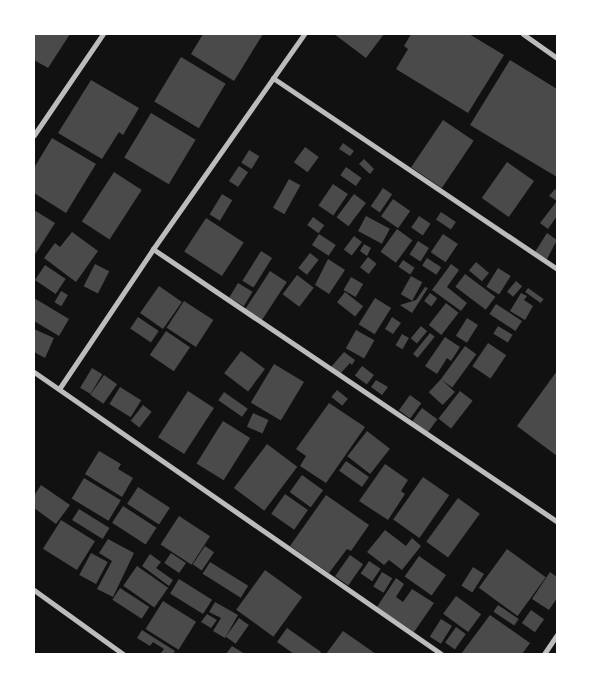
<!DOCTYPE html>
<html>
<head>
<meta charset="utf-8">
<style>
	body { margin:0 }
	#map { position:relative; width:591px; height:688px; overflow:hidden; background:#111; font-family:Lora,serif }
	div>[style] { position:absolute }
	.building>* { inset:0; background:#4a4a4a; transform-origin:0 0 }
	.minor>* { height:5px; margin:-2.5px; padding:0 2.5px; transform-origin:2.5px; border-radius:2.5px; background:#bcbcbc }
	span { translate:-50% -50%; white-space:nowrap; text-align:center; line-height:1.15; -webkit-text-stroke:5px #fff; paint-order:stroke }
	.frame { position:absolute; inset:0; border:35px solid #fff; pointer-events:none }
</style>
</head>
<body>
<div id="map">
	<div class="building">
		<i style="clip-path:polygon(34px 34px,70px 34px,48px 68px,34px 60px)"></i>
		<i style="clip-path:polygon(203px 34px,263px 34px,234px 81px,191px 54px)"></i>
		<i style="clip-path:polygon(334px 34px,384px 34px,366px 58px)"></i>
		<i style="clip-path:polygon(411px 34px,469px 34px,504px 55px,468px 113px,396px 69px,408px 49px,404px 46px)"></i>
		<i style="left:181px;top:57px;width:52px;height:52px;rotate:31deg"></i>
		<i style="clip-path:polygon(510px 60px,557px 89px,557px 177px,470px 125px)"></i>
		<i style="clip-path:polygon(91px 80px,139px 108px,123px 135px,119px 132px,102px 159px,58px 133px)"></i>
		<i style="left:151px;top:113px;width:52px;height:52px;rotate:31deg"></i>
		<i style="left:443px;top:120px;width:37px;height:57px;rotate:34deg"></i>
		<i style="clip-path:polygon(52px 138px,96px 164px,66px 213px,34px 193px,34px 168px)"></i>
		<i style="clip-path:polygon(343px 143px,354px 151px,350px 156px,339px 149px)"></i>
		<i style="left:305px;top:147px;width:17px;height:19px;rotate:36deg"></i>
		<i style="left:249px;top:150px;width:12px;height:15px;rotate:31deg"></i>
		<i style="clip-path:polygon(364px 159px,374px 169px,370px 174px,359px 164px)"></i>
		<i style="left:507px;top:162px;width:33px;height:44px;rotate:35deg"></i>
		<i style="left:239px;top:166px;width:11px;height:18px;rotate:34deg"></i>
		<i style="left:346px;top:167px;width:19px;height:10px;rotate:35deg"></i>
		<i style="left:114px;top:172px;width:33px;height:59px;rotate:33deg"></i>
		<i style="left:289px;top:179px;width:13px;height:33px;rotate:29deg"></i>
		<i style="left:333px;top:184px;width:18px;height:26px;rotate:34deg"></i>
		<i style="left:383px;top:188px;width:11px;height:22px;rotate:34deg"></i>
		<i style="clip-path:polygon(555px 189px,557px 191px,557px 216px,548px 229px,540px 223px,557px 201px,549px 196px)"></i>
		<i style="left:222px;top:194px;width:12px;height:24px;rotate:31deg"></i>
		<i style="left:354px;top:194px;width:15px;height:29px;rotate:37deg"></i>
		<i style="left:393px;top:199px;width:21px;height:21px;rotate:35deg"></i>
		<i style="clip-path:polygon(34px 210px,55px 223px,34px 256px)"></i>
		<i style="left:441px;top:212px;width:18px;height:9px;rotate:34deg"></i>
		<i style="left:366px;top:216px;width:27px;height:17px;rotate:28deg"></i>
		<i style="left:419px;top:216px;width:14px;height:14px;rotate:34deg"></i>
		<i style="left:313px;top:217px;width:14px;height:10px;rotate:36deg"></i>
		<i style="left:206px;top:218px;width:45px;height:40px;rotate:33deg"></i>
		<i style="left:397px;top:229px;width:19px;height:28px;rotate:36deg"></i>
		<i style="clip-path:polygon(72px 232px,98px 251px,76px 282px,44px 258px,55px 243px,60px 247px)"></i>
		<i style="clip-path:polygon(547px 233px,557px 240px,547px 259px,535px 252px)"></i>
		<i style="left:319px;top:234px;width:20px;height:13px;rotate:33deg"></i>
		<i style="left:443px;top:234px;width:18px;height:22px;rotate:34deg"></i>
		<i style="left:354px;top:236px;width:10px;height:17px;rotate:37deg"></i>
		<i style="left:418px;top:241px;width:13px;height:16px;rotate:32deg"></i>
		<i style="clip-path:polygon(364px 244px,371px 248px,367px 256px,360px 251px)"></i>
		<i style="left:261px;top:251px;width:13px;height:35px;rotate:32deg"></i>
		<i style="left:310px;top:253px;width:11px;height:19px;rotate:38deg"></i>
		<i style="left:368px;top:257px;width:11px;height:13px;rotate:38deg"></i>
		<i style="left:427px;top:258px;width:17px;height:9px;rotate:33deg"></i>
		<i style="clip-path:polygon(328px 259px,345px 270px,329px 294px,315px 285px)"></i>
		<i style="left:403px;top:260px;width:14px;height:8px;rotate:34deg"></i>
		<i style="left:476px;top:262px;width:17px;height:11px;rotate:40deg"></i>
		<i style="left:95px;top:264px;width:16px;height:25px;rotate:27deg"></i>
		<i style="clip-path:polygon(451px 264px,459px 270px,447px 287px,467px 303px,461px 311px,432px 290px)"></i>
		<i style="left:45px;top:265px;width:25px;height:18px;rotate:34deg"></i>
		<i style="left:498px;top:268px;width:15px;height:22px;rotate:32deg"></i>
		<i style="left:270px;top:271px;width:20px;height:46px;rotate:33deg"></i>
		<i style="left:465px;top:274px;width:38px;height:16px;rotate:37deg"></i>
		<i style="left:297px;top:275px;width:21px;height:24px;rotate:37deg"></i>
		<i style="left:411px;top:276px;width:13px;height:21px;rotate:29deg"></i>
		<i style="left:351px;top:277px;width:14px;height:15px;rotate:30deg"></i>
		<i style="left:516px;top:281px;width:8px;height:14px;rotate:40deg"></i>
		<i style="left:238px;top:283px;width:17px;height:17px;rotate:31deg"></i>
		<i style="left:159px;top:286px;width:28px;height:33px;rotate:35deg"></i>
		<i style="clip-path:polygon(425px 287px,428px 288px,412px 313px,400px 305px,416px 300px)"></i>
		<i style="left:528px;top:288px;width:19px;height:5px;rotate:35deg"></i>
		<i style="left:61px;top:291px;width:8px;height:13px;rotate:30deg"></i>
		<i style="left:345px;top:292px;width:23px;height:13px;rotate:38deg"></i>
		<i style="left:430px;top:293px;width:9px;height:10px;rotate:36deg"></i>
		<i style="clip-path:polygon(521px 293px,527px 296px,524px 300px,533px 306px,525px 320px,510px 311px)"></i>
		<i style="clip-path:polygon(34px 298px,69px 319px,59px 336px,34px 321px)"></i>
		<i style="left:375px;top:298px;width:19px;height:31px;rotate:32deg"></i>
		<i style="left:184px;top:301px;width:35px;height:32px;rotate:33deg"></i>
		<i style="left:446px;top:303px;width:16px;height:28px;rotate:38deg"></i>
		<i style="left:496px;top:304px;width:31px;height:12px;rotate:33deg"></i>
		<i style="left:138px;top:317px;width:25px;height:14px;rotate:34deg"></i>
		<i style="clip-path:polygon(392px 317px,401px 323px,393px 334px,385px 329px)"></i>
		<i style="left:467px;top:318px;width:13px;height:21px;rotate:32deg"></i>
		<i style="left:421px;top:326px;width:8px;height:16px;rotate:40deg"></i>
		<i style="left:498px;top:326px;width:17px;height:9px;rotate:31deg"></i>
		<i style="clip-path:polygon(34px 329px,54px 338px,45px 358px,34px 352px)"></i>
		<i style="left:356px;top:330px;width:21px;height:21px;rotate:29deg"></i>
		<i style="left:166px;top:331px;width:29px;height:29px;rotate:34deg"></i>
		<i style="left:430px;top:333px;width:6px;height:27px;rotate:39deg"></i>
		<i style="left:402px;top:334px;width:8px;height:13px;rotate:30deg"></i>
		<i style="clip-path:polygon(445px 337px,460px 347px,451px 361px,447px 358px,437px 374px,425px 366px)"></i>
		<i style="left:488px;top:343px;width:22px;height:28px;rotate:34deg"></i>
		<i style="left:465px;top:346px;width:14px;height:41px;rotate:36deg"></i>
		<i style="left:241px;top:351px;width:30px;height:28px;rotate:37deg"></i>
		<i style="clip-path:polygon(344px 352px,355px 360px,352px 365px,350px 363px,340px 374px,331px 367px)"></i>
		<i style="left:274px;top:364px;width:35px;height:45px;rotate:31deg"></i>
		<i style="left:362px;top:366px;width:15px;height:12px;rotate:37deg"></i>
		<i style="left:92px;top:368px;width:12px;height:23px;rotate:31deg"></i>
		<i style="clip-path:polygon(557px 371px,557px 456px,517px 426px)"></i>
		<i style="left:104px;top:375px;width:16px;height:24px;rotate:35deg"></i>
		<i style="left:441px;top:379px;width:19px;height:18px;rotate:43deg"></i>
		<i style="clip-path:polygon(376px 380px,388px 387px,382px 395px,371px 387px)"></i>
		<i style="left:120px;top:387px;width:25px;height:20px;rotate:32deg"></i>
		<i style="left:337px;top:390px;width:14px;height:9px;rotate:39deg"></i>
		<i style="left:188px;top:391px;width:31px;height:55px;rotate:33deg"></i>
		<i style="left:460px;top:391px;width:16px;height:35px;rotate:38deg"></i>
		<i style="left:224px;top:392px;width:29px;height:10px;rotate:35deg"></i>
		<i style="left:410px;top:395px;width:14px;height:19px;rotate:36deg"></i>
		<i style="clip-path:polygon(329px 403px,365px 427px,326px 483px,300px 466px,306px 456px,296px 449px)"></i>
		<i style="left:143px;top:405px;width:11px;height:20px;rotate:38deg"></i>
		<i style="left:422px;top:408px;width:19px;height:17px;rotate:36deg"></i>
		<i style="left:253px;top:413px;width:17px;height:15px;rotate:24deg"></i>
		<i style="left:223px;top:421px;width:32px;height:50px;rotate:32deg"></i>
		<i style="left:367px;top:431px;width:29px;height:32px;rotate:38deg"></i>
		<i style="left:267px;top:444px;width:38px;height:55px;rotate:37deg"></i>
		<i style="clip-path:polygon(99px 451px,121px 464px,118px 469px,133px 478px,122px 497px,85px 474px)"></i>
		<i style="left:346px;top:461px;width:28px;height:12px;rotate:35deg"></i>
		<i style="clip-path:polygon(385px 464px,408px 480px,401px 491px,405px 494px,388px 520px,359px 501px)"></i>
		<i style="left:302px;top:475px;width:26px;height:21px;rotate:36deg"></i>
		<i style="left:423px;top:477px;width:32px;height:52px;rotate:35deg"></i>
		<i style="left:84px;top:478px;width:43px;height:24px;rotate:31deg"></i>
		<i style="clip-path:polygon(41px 485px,70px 505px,56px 524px,34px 508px,34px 496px)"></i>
		<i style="left:138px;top:487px;width:38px;height:20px;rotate:33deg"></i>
		<i style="left:285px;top:494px;width:28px;height:24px;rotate:35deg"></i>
		<i style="clip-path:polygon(326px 495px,369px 525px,351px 551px,347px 549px,329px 573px,290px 546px)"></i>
		<i style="left:458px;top:498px;width:27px;height:54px;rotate:36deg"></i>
		<i style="left:123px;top:506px;width:40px;height:20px;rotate:33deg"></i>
		<i style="left:79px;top:509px;width:36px;height:13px;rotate:32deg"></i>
		<i style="left:179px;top:516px;width:37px;height:34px;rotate:33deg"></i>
		<i style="left:61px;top:520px;width:40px;height:34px;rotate:32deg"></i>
		<i style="clip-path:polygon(385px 530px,406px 546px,412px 538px,421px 546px,402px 570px,389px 560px,384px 565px,367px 552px)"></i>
		<i style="clip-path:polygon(108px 539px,134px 553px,113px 597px,97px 589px,112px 561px,99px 553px)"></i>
		<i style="left:205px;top:546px;width:11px;height:22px;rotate:34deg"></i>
		<i style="left:507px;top:549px;width:48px;height:48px;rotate:36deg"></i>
		<i style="left:91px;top:553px;width:19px;height:25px;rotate:28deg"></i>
		<i style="left:171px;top:553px;width:18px;height:12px;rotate:34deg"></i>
		<i style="clip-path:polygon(150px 554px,161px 562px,156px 568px,173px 580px,169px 586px,142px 566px)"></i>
		<i style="left:350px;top:555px;width:16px;height:26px;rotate:35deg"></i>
		<i style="left:419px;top:556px;width:33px;height:25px;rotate:35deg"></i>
		<i style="left:369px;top:561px;width:14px;height:15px;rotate:34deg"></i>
		<i style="left:210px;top:562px;width:45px;height:14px;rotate:32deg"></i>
		<i style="left:137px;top:566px;width:38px;height:24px;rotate:35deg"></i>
		<i style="left:473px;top:567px;width:13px;height:22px;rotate:32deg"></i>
		<i style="left:265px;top:570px;width:46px;height:49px;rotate:36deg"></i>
		<i style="left:382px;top:572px;width:12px;height:17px;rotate:31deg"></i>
		<i style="clip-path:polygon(550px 572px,557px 577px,557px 598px,549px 610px,532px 599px)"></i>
		<i style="clip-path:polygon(396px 578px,404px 584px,396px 597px,403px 602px,412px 589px,434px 603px,414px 632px,377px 607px)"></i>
		<i style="left:179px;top:579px;width:39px;height:17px;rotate:32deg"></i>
		<i style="left:120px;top:588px;width:35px;height:14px;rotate:33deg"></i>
		<i style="left:456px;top:596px;width:31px;height:22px;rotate:36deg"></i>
		<i style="left:163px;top:601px;width:39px;height:33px;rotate:32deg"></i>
		<i style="clip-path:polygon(215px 602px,238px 615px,225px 638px,213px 631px,221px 618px,209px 612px)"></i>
		<i style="left:498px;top:605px;width:25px;height:8px;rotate:34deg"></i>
		<i style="left:531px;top:610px;width:16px;height:16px;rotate:35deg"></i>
		<i style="clip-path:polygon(207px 614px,217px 620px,211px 628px,201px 622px)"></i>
		<i style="clip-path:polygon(490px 615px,530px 643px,522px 654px,461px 654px)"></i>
		<i style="left:239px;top:618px;width:12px;height:23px;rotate:35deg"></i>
		<i style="left:441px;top:619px;width:13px;height:21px;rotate:32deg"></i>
		<i style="left:456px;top:627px;width:12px;height:19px;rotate:35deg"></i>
		<i style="clip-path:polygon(287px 628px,321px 652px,320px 654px,294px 654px,277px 642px)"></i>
		<i style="clip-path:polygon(142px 630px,175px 651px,173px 654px,160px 654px,164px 649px,153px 642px,150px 646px,137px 638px)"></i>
		<i style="clip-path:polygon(343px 631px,376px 654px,326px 654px)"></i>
		<i style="clip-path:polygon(232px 646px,245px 654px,226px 654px)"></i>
	</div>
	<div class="minor">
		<i style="left:523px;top:34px;width:42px;rotate:35.2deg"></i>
		<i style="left:273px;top:78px;width:342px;rotate:33.9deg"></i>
		<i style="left:34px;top:135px;width:122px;rotate:-55.7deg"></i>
		<i style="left:153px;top:249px;width:487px;rotate:34deg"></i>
		<i style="left:34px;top:372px;width:495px;rotate:34.7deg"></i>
		<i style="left:59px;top:389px;width:169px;rotate:-56.1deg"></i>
		<i style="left:153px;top:249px;width:263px;rotate:-54.9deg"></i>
		<i style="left:34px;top:590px;width:110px;rotate:35.7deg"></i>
		<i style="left:544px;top:654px;width:23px;rotate:-56deg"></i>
	</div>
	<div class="frame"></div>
</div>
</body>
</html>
